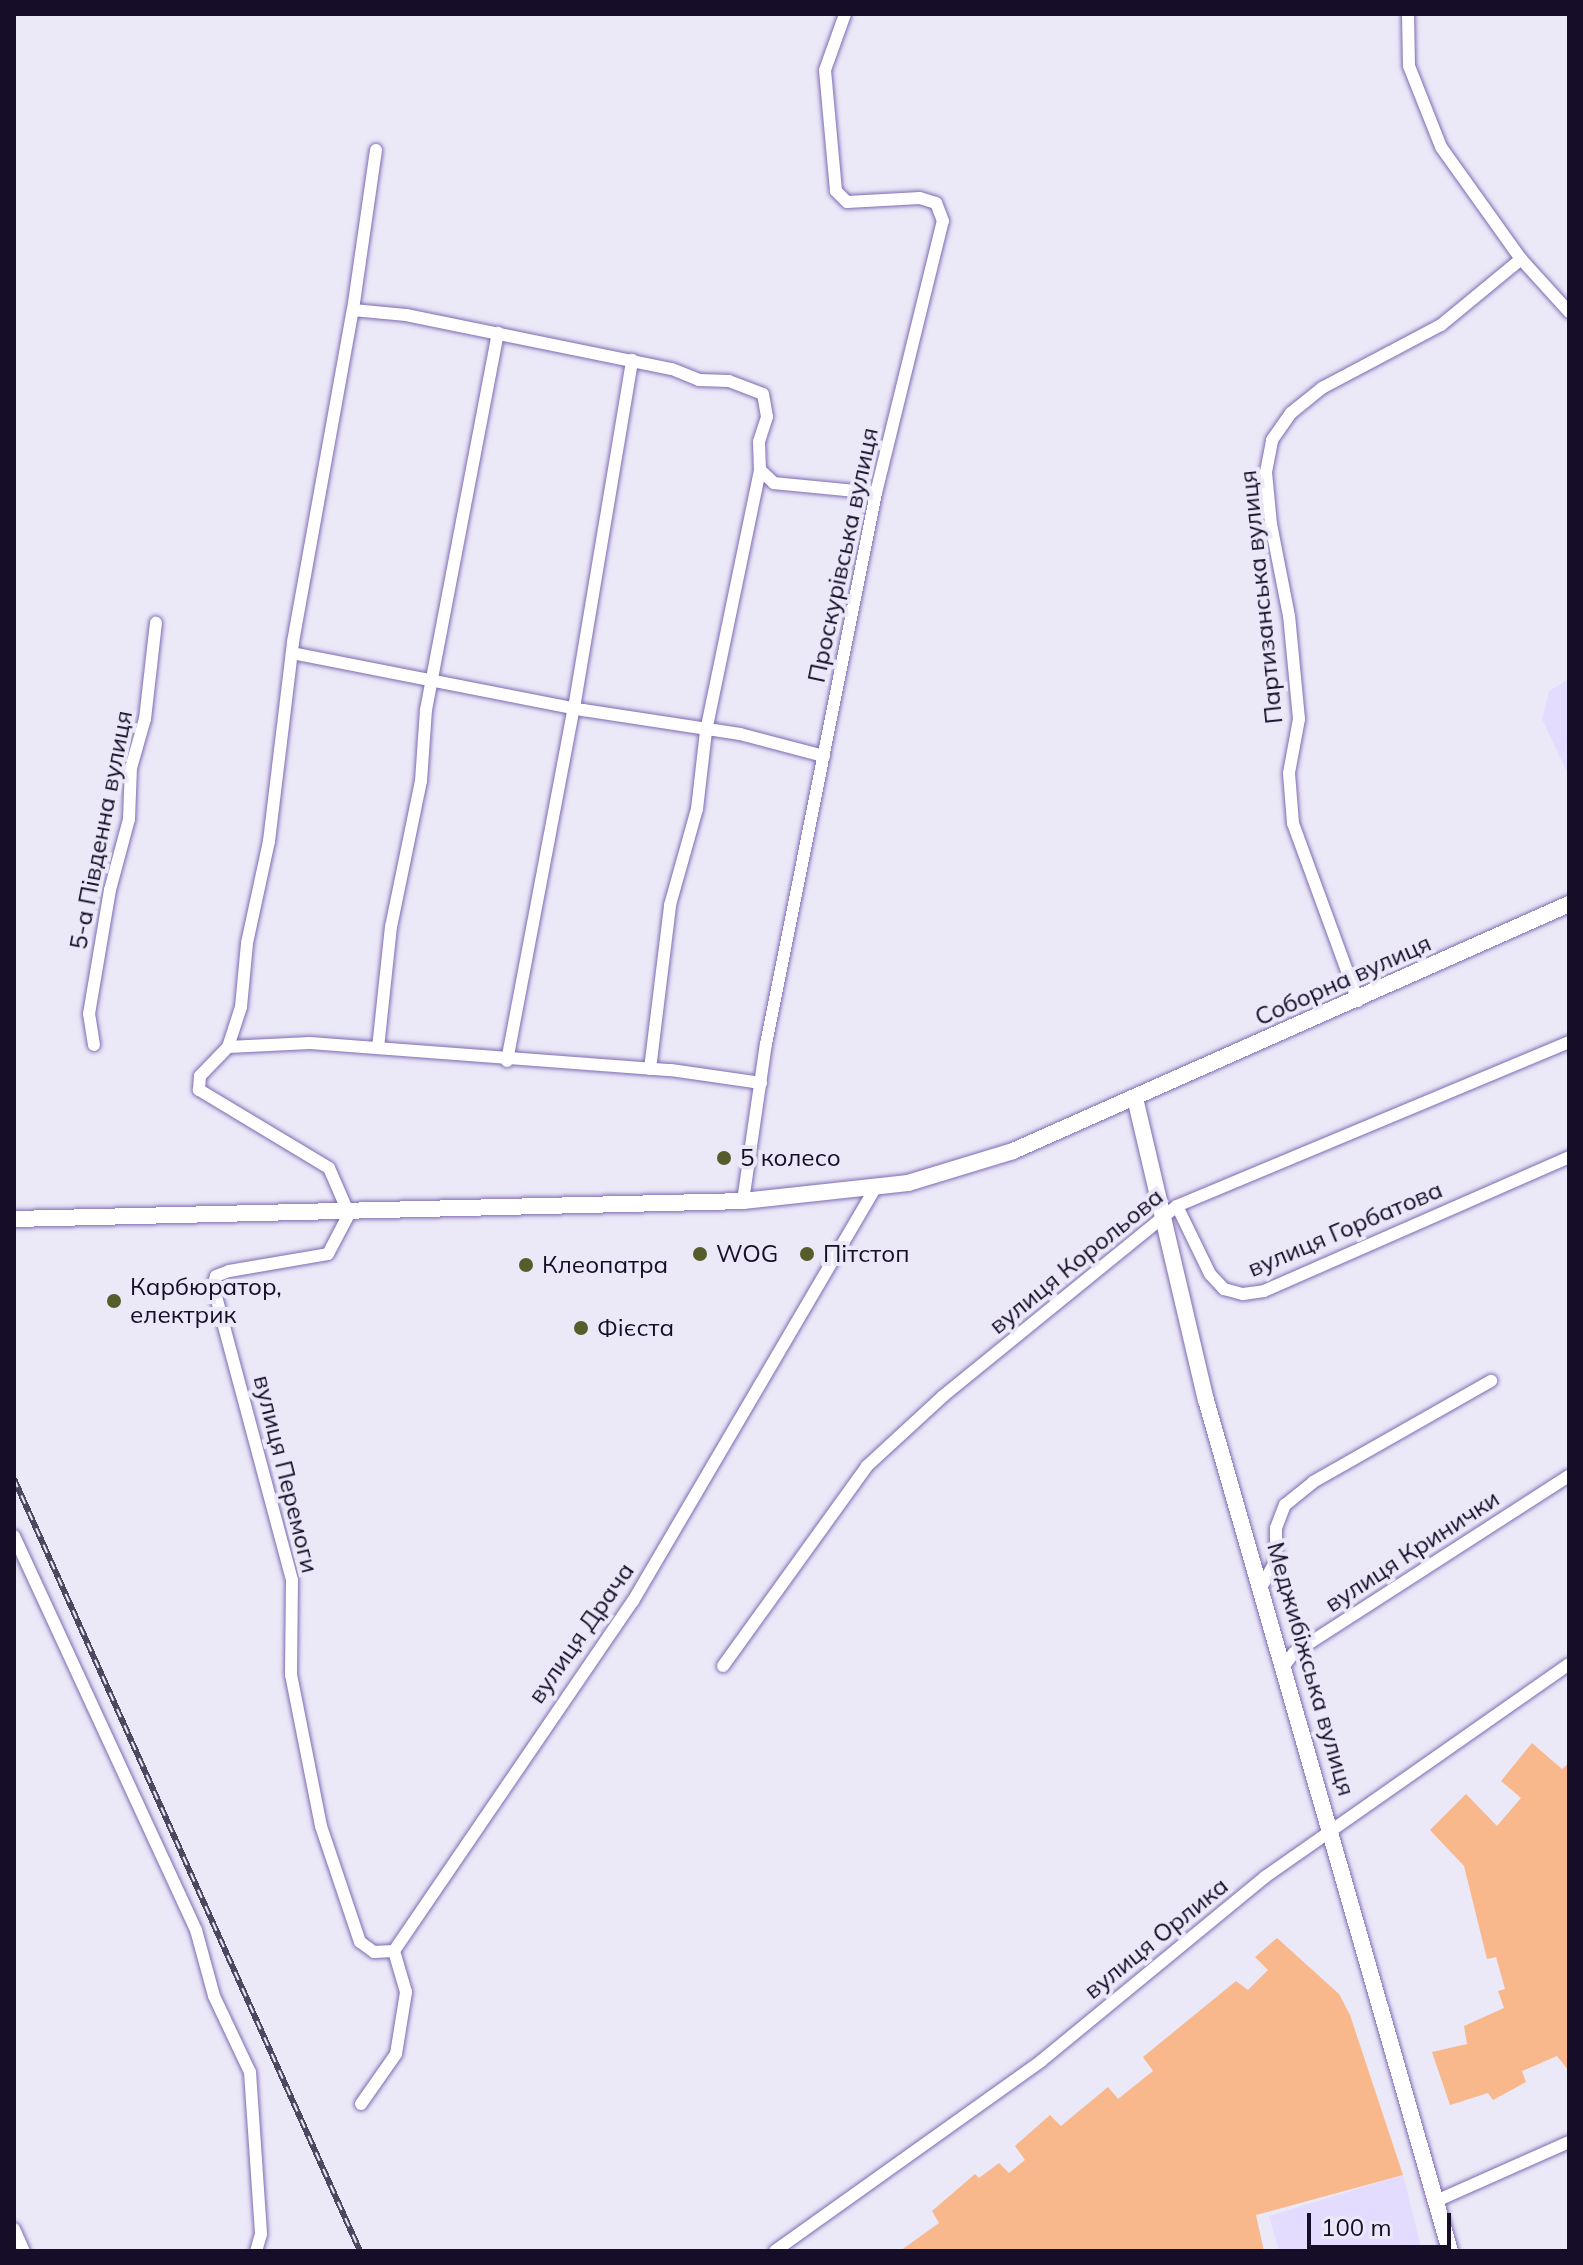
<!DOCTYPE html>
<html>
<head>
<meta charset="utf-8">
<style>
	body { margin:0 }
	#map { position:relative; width:1583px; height:2265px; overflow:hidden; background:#ebe8f8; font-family:Mulish,sans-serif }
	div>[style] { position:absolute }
	.built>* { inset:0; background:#e3dcfe }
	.green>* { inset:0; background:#f9b88b }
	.roads { filter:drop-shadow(0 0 2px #7e6bb2) drop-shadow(0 0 2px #7e6bb2) }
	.minor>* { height:12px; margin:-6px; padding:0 6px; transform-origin:6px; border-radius:6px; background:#fff }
	.major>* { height:16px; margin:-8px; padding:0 8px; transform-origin:8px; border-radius:8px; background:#fff }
	.rail>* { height:6px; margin-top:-3px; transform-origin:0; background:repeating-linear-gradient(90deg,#ebe8f8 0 9px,#4e4760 0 18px); box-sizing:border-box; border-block:2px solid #4e4760 }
	.dots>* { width:22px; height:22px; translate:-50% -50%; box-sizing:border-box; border:4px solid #ebe8f8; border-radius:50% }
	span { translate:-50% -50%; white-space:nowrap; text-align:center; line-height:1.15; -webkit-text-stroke:8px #ebe8f8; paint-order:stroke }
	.street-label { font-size:24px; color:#160d29 }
	.poi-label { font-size:24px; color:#160d29 }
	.left { translate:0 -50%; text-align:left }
	.frame { position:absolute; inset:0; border:16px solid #160d29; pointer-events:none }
	.scale { position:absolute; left:1307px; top:2213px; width:144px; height:36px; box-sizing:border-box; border:4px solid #160d29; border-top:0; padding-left:10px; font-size:24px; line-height:28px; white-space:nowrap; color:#160d29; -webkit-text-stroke:6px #ebe8f8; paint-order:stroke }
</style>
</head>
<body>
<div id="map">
	<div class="built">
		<i style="clip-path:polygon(1569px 679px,1569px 776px,1542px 719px,1549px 691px)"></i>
		<i style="clip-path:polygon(1403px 2175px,1422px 2251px,1279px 2251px,1269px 2216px)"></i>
	</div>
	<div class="green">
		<i style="clip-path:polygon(1532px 1743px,1562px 1769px,1569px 1763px,1569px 2071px,1557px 2056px,1522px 2071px,1526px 2082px,1493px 2100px,1488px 2093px,1450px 2105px,1432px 2052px,1467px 2044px,1464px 2026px,1504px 2008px,1498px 1991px,1505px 1989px,1496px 1957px,1487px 1959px,1464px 1866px,1430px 1830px,1466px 1794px,1497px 1826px,1521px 1798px,1501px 1781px)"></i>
		<i style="clip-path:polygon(1277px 1938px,1339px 1994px,1350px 2015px,1403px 2175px,1256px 2215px,1264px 2251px,900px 2251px,939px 2223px,932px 2211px,975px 2174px,979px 2178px,999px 2163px,1009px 2173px,1025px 2160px,1015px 2146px,1050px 2115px,1061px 2126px,1108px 2087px,1118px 2099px,1153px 2071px,1143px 2057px,1236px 1981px,1248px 1990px,1268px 1970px,1255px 1957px)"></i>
	</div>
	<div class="roads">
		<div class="minor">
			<i style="left:1408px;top:14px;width:52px;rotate:88.9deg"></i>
			<i style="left:1409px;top:66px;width:87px;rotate:68.4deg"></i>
			<i style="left:1441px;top:147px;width:138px;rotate:54.5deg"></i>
			<i style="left:1521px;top:259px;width:72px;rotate:47.8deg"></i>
			<i style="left:376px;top:150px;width:162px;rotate:98.2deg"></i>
			<i style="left:353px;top:310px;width:53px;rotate:5.4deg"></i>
			<i style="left:406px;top:315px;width:271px;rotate:11.5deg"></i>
			<i style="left:672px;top:369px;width:29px;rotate:22deg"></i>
			<i style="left:699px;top:380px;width:30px;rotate:2deg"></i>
			<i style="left:729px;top:381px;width:36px;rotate:21deg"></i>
			<i style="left:763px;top:394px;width:23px;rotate:80deg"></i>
			<i style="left:767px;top:417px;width:26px;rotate:108deg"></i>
			<i style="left:759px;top:442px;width:28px;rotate:88deg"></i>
			<i style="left:760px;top:470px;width:19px;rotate:43deg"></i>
			<i style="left:774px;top:483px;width:102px;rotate:5.6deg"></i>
			<i style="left:292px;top:653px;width:297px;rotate:11.1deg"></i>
			<i style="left:583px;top:710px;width:159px;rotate:8.7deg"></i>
			<i style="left:740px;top:734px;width:87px;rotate:14.7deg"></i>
			<i style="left:1358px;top:1001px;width:189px;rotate:-110.1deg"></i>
			<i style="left:1293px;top:823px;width:50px;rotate:-94.6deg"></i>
			<i style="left:1289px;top:773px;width:55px;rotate:-79.5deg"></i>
			<i style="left:1299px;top:719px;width:103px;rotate:-95.5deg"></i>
			<i style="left:1289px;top:616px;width:94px;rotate:-101.1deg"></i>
			<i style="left:1271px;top:524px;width:52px;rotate:-95.5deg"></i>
			<i style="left:1266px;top:472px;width:33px;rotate:-79deg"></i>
			<i style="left:1272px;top:440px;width:33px;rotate:-55deg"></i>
			<i style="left:1291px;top:413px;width:40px;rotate:-39deg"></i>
			<i style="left:1322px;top:388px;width:135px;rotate:-27.9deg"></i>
			<i style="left:1441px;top:325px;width:104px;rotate:-39.5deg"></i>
			<i style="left:94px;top:1045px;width:31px;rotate:-99deg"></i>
			<i style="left:89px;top:1014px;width:126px;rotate:-80.4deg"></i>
			<i style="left:110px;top:890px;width:73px;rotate:-75deg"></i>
			<i style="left:129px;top:819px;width:51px;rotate:-87.8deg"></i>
			<i style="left:131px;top:768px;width:51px;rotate:-74.1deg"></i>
			<i style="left:145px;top:719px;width:97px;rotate:-83.5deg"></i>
			<i style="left:228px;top:1047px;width:42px;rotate:-72deg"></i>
			<i style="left:241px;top:1007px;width:64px;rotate:-84.6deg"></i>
			<i style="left:247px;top:943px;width:104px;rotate:-77.8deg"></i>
			<i style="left:269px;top:841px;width:200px;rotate:-83.1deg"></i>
			<i style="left:293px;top:642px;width:337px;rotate:-79.8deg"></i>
			<i style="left:378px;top:1048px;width:122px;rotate:-83.9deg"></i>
			<i style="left:391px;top:927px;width:149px;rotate:-78.4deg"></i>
			<i style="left:421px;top:781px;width:71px;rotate:-86deg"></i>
			<i style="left:426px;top:710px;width:384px;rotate:-79.2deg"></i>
			<i style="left:507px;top:1061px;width:359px;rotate:-79.3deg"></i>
			<i style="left:574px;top:708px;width:353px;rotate:-80.5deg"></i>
			<i style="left:650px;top:1069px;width:165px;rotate:-83deg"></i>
			<i style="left:670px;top:905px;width:100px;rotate:-74.3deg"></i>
			<i style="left:697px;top:809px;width:79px;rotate:-83.4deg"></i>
			<i style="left:706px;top:731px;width:267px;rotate:-78.3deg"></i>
			<i style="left:743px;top:1201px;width:159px;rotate:-81.7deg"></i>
			<i style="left:766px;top:1044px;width:562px;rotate:-78.71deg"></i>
			<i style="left:876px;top:493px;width:280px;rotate:-76.2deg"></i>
			<i style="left:943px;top:221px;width:19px;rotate:-111deg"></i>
			<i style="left:936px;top:203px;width:17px;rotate:-163deg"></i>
			<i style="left:920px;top:198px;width:73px;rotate:176.9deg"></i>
			<i style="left:847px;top:202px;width:16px;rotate:-135deg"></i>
			<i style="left:836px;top:191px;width:121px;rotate:-95.2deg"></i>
			<i style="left:825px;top:70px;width:59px;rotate:-70.3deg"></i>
			<i style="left:1177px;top:1206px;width:76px;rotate:64.1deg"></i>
			<i style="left:1210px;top:1274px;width:21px;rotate:47deg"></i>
			<i style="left:1224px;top:1289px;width:20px;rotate:15deg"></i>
			<i style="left:1243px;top:1294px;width:21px;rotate:-8deg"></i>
			<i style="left:1264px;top:1291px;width:333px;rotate:-23.7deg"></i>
			<i style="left:14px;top:1536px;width:434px;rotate:65.2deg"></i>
			<i style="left:196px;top:1930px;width:68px;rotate:74.7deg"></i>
			<i style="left:214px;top:1996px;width:84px;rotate:64.7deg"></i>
			<i style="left:250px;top:2072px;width:162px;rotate:86.1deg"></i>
			<i style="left:261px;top:2234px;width:18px;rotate:106deg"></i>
			<i style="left:1263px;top:1584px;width:26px;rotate:-61deg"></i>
			<i style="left:1276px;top:1561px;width:33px;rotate:-90deg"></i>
			<i style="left:1276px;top:1528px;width:25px;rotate:-69deg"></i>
			<i style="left:1285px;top:1505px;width:36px;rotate:-39deg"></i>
			<i style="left:1313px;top:1482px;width:205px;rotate:-29.6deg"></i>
			<i style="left:723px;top:1666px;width:246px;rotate:-54.2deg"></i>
			<i style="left:867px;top:1466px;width:103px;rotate:-42.6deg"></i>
			<i style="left:943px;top:1396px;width:301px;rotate:-39.1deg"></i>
			<i style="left:1177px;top:1206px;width:425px;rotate:-22.7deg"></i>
			<i style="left:1283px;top:1667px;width:18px;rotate:-52deg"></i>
			<i style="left:1294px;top:1653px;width:327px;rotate:-32.8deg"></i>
			<i style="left:394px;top:1951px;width:20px;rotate:177deg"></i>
			<i style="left:374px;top:1952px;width:17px;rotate:-144deg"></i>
			<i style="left:360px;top:1942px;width:122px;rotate:-108.6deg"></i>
			<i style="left:321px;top:1826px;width:154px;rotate:-101.2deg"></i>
			<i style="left:291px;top:1675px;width:95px;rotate:-89.4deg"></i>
			<i style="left:292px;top:1580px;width:304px;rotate:-105deg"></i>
			<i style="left:213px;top:1286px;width:10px;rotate:-73deg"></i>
			<i style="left:216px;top:1276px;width:14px;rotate:-21deg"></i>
			<i style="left:229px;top:1271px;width:100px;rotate:-9.7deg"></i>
			<i style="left:328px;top:1254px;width:45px;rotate:-62.3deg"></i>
			<i style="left:349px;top:1214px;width:50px;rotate:-113.5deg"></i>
			<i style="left:329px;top:1168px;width:152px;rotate:-149deg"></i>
			<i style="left:199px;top:1090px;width:14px;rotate:-86deg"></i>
			<i style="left:200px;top:1076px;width:40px;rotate:-46deg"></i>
			<i style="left:228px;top:1047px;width:82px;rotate:-2.8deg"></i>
			<i style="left:310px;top:1043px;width:362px;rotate:4.3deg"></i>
			<i style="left:671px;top:1070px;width:91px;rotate:8.2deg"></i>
			<i style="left:361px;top:2104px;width:61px;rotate:-55deg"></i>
			<i style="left:396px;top:2054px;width:63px;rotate:-80.8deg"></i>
			<i style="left:406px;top:1992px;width:43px;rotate:-106.3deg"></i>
			<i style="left:394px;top:1951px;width:424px;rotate:-55.7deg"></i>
			<i style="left:633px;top:1601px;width:480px;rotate:-59.6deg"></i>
			<i style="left:1436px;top:2201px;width:145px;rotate:-23.9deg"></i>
			<i style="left:14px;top:2229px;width:24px;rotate:66deg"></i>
			<i style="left:775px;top:2251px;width:327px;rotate:-35.5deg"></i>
			<i style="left:1041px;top:2061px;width:290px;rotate:-39.4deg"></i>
			<i style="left:1265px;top:1877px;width:371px;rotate:-35deg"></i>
		</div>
		<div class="major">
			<i style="left:1135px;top:1098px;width:310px;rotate:76.8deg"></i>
			<i style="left:1206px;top:1400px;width:885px;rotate:74deg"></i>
			<i style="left:14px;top:1219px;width:729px;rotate:-1.41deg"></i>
			<i style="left:743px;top:1201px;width:166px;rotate:-6.2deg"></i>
			<i style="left:908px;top:1183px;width:110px;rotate:-16.9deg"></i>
			<i style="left:1013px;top:1151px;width:608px;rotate:-23.95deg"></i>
		</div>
	</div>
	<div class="rail">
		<i style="left:14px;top:1479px;width:846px;rotate:65.86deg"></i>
	</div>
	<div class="dots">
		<i style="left:724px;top:1158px;background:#565c2a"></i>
		<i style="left:700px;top:1254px;background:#565c2a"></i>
		<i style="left:807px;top:1254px;background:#565c2a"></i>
		<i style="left:526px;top:1265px;background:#565c2a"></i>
		<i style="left:114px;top:1301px;background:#565c2a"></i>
		<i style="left:581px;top:1328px;background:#565c2a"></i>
	</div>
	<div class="street-label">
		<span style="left:843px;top:555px;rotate:-78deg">Проскурівська вулиця</span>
		<span style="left:1261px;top:597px;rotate:-96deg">Партизанська вулиця</span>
		<span style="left:101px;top:830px;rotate:-79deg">5-а Південна вулиця</span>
		<span style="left:1343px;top:980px;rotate:-24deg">Соборна вулиця</span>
		<span style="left:1345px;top:1229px;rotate:-23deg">вулиця Горбатова</span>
		<span style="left:1076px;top:1261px;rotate:-39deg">вулиця Корольова</span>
		<span style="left:286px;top:1474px;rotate:76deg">вулиця Перемоги</span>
		<span style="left:1412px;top:1551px;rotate:-33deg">вулиця Кринички</span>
		<span style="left:581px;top:1633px;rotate:-55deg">вулиця Драча</span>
		<span style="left:1311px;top:1669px;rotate:74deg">Меджибіжська вулиця</span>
		<span style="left:1156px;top:1938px;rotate:-39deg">вулиця Орлика</span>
	</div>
	<div class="poi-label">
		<span class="left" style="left:740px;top:1158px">5 колесо</span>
		<span class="left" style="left:716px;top:1254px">WOG</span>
		<span class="left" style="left:823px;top:1254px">Пітстоп</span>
		<span class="left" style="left:542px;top:1265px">Клеопатра</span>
		<span class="left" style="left:130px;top:1301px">Карбюратор,<br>електрик</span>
		<span class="left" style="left:597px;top:1328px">Фієста</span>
	</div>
	<div class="frame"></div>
	<div class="scale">100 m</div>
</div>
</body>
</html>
